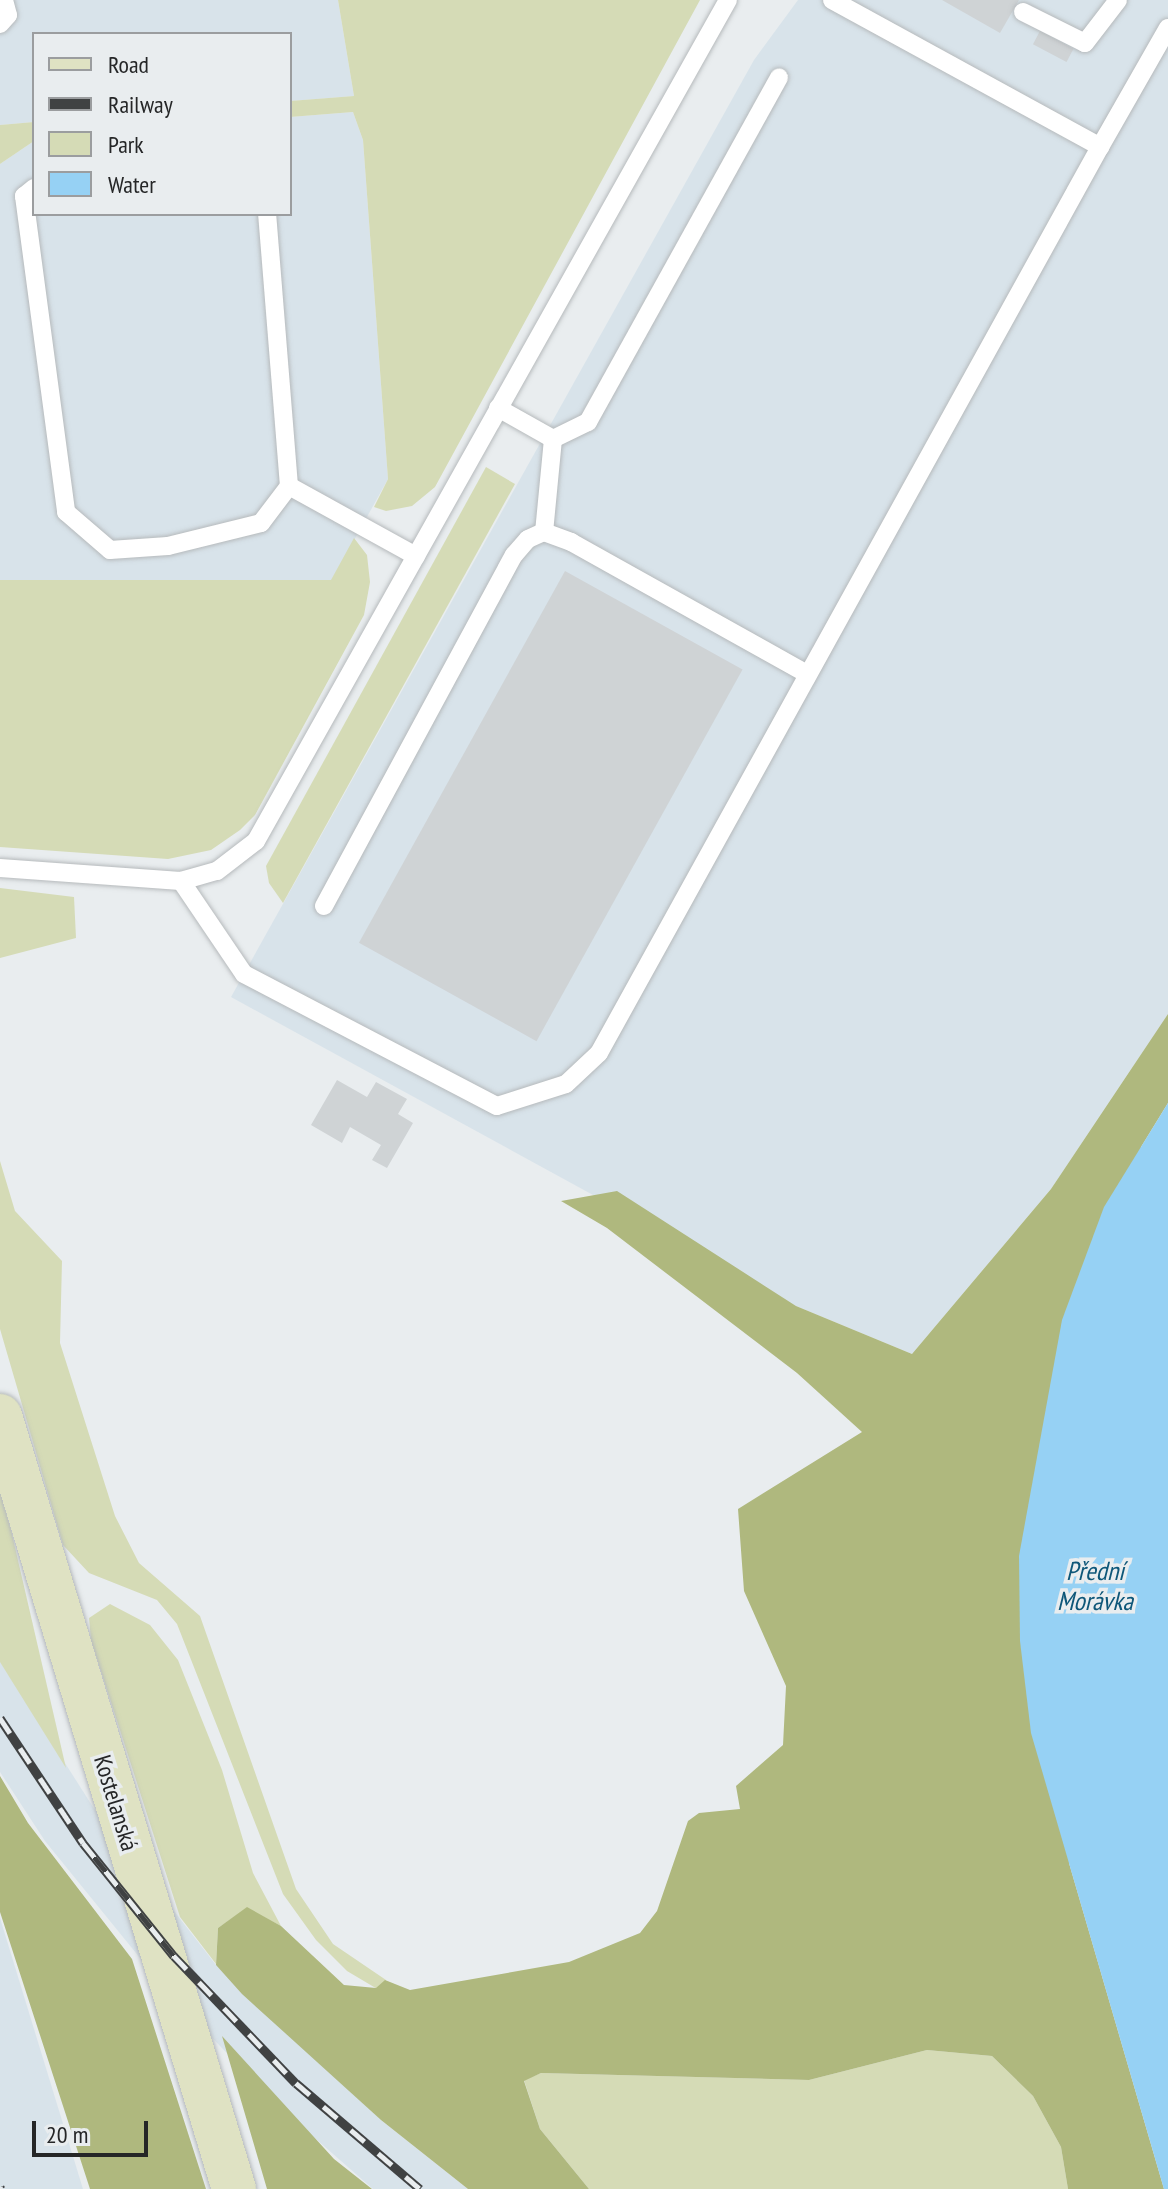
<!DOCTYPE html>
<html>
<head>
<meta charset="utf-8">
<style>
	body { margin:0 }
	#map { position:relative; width:1168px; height:2189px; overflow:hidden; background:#e9edef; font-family:"PT Sans Narrow",sans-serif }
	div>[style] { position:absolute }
	.built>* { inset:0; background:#d8e3ea }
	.green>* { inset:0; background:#d5dbb6 }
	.forest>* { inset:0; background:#afb87e }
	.water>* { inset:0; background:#96d1f4 }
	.building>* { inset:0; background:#cfd3d5; transform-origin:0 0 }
	.roads { filter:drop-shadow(0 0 2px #b6babc) drop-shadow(0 0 2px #b6babc) }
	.lane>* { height:18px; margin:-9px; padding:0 9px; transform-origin:9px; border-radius:9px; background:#fff }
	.secondary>* { height:44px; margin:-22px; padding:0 22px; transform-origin:22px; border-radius:22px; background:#dfe2c3 }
	.rail>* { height:9px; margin-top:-4.5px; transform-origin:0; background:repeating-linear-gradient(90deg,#e9edef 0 18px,#404243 0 36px); box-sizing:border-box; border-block:2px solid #404243 }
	span { translate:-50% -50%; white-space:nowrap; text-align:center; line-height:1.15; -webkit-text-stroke:7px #e9edef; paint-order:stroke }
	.street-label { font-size:24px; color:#252627 }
	.water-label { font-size:26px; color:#0e5779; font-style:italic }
	.legend { position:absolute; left:32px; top:32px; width:260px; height:184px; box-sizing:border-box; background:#e9edef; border:2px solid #9b9d9f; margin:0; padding:10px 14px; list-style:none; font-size:24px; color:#252627 }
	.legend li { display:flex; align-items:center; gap:16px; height:40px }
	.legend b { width:40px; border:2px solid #9b9d9f }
	.scale { position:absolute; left:32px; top:2121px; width:116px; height:36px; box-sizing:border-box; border:4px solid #252627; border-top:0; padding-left:10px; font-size:24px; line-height:28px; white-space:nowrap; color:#252627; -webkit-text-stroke:6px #e9edef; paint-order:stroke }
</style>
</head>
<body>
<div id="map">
	<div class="built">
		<i style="clip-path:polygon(0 0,338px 0,354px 96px,290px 101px,290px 34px,34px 34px,34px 122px,0 125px)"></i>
		<i style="clip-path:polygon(798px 0,1168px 0,1168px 1014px,1051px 1189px,912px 1354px,796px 1306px,231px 997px,754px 60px)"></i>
		<i style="clip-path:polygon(353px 112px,363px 140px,388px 479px,332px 580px,0 580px,0 164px,34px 141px,34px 214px,290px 214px,290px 117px)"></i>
		<i style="clip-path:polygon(0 1661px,93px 1807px,216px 1965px,381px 2120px,468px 2189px,373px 2189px,276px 2104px,166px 1990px,45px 1841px,0 1772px)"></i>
		<i style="clip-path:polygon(0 1918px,83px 2189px,0 2189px)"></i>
	</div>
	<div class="green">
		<i style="clip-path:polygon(338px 0,700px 0,435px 487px,412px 506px,386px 511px,374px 507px,388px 479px,363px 140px,353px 112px,290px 117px,290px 101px,354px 96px)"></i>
		<i style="clip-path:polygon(34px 122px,34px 141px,0 164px,0 125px)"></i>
		<i style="clip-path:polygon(486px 467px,515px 484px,283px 903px,269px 883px,266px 866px)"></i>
		<i style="clip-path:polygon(354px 538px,367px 555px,370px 582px,364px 615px,255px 815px,240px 830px,211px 850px,168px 859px,0 847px,0 580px,331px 580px)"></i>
		<i style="clip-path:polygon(0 888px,74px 897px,76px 938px,0 958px)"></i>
		<i style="clip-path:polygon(0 1161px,15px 1211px,62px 1261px,60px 1343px,115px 1516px,139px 1563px,200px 1616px,296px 1889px,333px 1944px,386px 1980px,379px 1990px,347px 1971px,316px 1940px,283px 1894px,177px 1624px,157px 1600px,89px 1573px,63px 1545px,0 1329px)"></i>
		<i style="clip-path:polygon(0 1492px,11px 1530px,66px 1768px,0 1662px)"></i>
		<i style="clip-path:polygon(110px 1604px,150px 1625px,178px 1660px,222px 1770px,253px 1873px,281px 1926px,247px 1908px,218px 1928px,216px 1964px,180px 1917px,91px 1640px,89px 1618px)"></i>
		<i style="clip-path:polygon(927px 2050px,992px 2056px,1033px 2096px,1061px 2147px,1068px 2189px,589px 2189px,540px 2129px,524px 2080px,541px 2073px,809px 2080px)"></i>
	</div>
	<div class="forest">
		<i style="clip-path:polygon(1168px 1014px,1168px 1103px,1141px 1147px,1069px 1863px,1164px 2189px,1068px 2189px,1061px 2147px,1033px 2096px,992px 2056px,927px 2050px,809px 2080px,541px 2073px,524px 2081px,540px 2129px,589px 2189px,468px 2189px,381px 2120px,242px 1994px,216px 1965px,218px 1928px,247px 1907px,281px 1926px,344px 1985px,376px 1988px,385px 1980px,410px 1990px,569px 1962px,640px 1933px,657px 1911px,688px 1821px,699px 1813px,740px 1809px,736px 1786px,783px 1745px,786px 1686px,744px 1591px,738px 1509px,862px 1432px,797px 1373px,607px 1228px,561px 1201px,617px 1191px,796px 1306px,912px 1354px,1051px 1189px)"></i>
		<i style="clip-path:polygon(0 1776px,28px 1823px,132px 1959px,206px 2189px,90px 2189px,0 1912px)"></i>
		<i style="clip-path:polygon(222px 2036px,334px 2159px,372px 2189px,267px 2189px)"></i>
	</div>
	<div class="water">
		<i style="clip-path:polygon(1168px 1103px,1168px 2189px,1164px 2189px,1031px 1733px,1020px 1641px,1019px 1556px,1062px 1320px,1104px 1207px)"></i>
	</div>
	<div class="building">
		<i style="clip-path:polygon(942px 0,1019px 0,1000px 33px)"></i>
		<i style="left:1040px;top:31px;width:38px;height:15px;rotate:28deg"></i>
		<i style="left:565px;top:571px;width:203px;height:425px;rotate:29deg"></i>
		<i style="clip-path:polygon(337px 1080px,367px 1097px,376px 1082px,407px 1099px,398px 1114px,413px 1123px,387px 1168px,372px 1160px,381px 1145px,350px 1127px,342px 1143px,311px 1125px)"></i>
	</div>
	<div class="roads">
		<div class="lane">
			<i style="left:832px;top:0;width:306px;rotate:28.7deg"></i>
			<i style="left:1100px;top:147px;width:137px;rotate:-60.3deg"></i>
			<i style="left:1023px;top:12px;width:69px;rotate:26.6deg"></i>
			<i style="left:1085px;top:43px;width:54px;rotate:-52.5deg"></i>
			<i style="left:0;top:24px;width:12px;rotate:-48deg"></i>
			<i style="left:8px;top:15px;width:16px;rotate:-105deg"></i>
			<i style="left:34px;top:188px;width:13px;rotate:141deg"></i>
			<i style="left:24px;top:196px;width:319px;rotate:82.4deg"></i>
			<i style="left:66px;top:512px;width:58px;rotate:40.8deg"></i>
			<i style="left:110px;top:550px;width:58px;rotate:-3.9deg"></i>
			<i style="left:168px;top:546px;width:96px;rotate:-13.9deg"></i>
			<i style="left:261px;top:523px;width:46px;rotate:-52.9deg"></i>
			<i style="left:289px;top:486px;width:273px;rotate:-94.6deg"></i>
			<i style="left:498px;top:408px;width:63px;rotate:29.4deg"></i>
			<i style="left:553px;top:439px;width:93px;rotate:95.5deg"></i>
			<i style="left:553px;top:439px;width:39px;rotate:-26deg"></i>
			<i style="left:588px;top:422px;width:394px;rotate:-61deg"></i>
			<i style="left:289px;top:486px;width:145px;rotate:28.9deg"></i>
			<i style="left:0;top:868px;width:181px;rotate:4.1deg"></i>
			<i style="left:181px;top:881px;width:37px;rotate:-16deg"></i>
			<i style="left:217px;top:871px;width:49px;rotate:-37.6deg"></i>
			<i style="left:256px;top:841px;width:964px;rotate:-60.7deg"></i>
			<i style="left:181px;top:881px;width:112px;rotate:55.9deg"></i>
			<i style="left:244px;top:974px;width:285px;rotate:27.6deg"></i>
			<i style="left:497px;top:1106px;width:72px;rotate:-17.7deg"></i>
			<i style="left:566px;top:1084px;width:45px;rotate:-43.2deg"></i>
			<i style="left:599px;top:1053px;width:1035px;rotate:-61.06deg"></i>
			<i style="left:324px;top:906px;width:399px;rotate:-61.6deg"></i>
			<i style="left:514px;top:555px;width:21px;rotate:-49deg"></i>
			<i style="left:528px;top:539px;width:17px;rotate:-24deg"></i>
			<i style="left:544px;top:532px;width:29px;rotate:20deg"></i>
			<i style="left:571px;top:542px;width:268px;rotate:29.2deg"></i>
		</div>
		<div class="secondary">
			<i style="left:0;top:1416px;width:808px;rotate:73.16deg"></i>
		</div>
	</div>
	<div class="rail">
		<i style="left:0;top:1718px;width:150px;rotate:56.4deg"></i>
		<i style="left:83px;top:1843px;width:145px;rotate:51.2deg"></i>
		<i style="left:174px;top:1956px;width:176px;rotate:46.2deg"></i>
		<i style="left:296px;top:2083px;width:163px;rotate:40.5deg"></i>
		<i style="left:0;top:2187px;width:2px;rotate:63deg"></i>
	</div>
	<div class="street-label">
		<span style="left:116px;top:1803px;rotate:73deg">Kostelanská</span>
	</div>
	<div class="water-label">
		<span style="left:1095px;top:1586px">Přední<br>Morávka</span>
	</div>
	<ul class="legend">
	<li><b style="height:10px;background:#dfe2c3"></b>Road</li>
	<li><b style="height:10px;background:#404243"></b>Railway</li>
	<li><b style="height:22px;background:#d5dbb6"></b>Park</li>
	<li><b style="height:22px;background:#96d1f4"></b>Water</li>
	</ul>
	<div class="scale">20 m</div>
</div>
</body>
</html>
